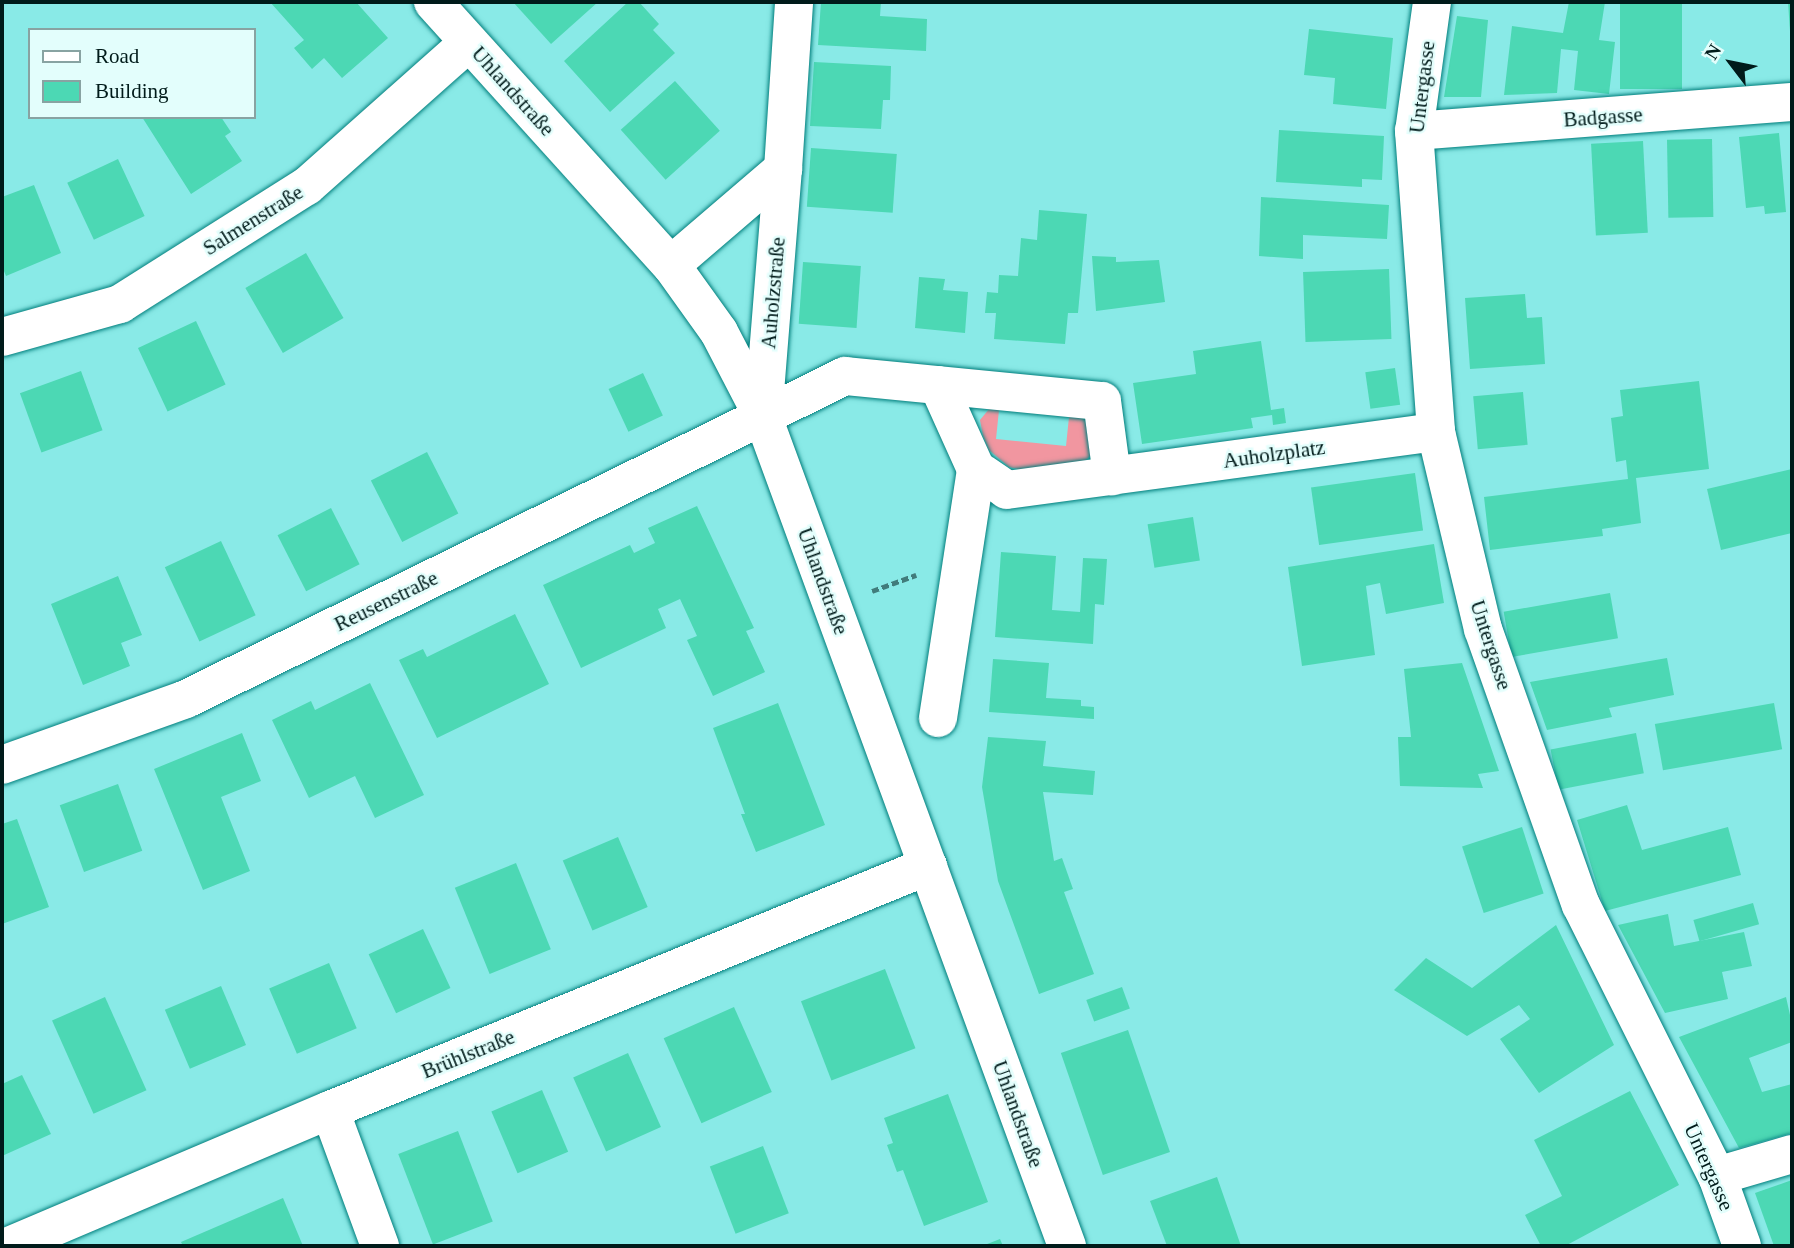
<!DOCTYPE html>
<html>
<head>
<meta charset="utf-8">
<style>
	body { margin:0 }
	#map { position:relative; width:1794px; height:1248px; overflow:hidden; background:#89eae7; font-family:Georgia,serif }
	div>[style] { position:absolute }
	.green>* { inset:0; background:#f196a0 }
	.building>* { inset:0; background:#4cd8b4; transform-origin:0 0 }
	.path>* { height:4.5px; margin-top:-2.25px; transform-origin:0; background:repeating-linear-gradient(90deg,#417c7b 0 7px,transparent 0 10.5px) }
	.roads { filter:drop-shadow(0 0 2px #007e7c) drop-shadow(0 0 2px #007e7c) }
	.minor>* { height:38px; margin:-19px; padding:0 19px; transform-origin:19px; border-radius:19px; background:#fff }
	span { translate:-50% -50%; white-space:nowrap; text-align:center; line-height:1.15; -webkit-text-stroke:5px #e3fefc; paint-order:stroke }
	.street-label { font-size:21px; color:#001b1a }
	.frame { position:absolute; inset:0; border:4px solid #001b1a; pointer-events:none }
	.legend { position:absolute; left:28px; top:28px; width:228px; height:91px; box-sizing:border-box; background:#e3fefc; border:2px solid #88a3a2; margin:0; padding:9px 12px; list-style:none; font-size:21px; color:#001b1a }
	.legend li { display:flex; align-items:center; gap:14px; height:35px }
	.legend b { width:35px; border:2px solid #88a3a2 }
	.north { position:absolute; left:1696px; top:28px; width:70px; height:70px; -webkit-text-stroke:5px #e3fefc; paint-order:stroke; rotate:302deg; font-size:19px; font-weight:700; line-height:28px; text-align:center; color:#001b1a }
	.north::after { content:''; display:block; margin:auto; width:24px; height:32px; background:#001b1a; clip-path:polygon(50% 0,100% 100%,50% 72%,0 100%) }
</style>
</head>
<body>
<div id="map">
	<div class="green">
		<i style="clip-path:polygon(989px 409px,999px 410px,996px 439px,1066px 446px,1069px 417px,1084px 416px,1091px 421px,1092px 454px,1082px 464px,1026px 471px,1009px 467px,989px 450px,983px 436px,980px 420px)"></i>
	</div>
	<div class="building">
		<i style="clip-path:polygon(270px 2px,356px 2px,388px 38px,342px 78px,324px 58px,312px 69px,294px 48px,304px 40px)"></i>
		<i style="clip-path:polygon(513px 2px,598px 2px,551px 44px)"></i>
		<i style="clip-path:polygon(628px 2px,639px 2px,659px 24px,653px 30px,675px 53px,610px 112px,564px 61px)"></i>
		<i style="clip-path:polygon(821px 2px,881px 2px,880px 16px,927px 19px,926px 51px,818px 45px)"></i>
		<i style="clip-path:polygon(1569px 2px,1605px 2px,1599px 40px,1615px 42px,1609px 94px,1574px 90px,1578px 51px,1561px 49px,1557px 93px,1504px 95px,1512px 26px,1563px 33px)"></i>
		<i style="left:1620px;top:2px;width:62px;height:87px"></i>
		<i style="clip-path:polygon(1788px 2px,1792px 2px,1792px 31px,1790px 31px)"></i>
		<i style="clip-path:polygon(1457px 16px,1488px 20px,1481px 97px,1444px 97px)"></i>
		<i style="clip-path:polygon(1309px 29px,1393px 38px,1386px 109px,1333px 104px,1335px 78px,1304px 75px)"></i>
		<i style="clip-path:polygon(814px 62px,891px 66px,890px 100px,883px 100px,881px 129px,810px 126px)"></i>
		<i style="left:675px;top:81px;width:67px;height:73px;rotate:48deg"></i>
		<i style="clip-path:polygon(142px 117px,221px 117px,231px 132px,225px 136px,242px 161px,191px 194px)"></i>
		<i style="clip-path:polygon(1279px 130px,1384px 136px,1382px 180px,1362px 179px,1362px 187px,1276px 182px)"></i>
		<i style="clip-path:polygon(1779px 133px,1786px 212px,1765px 214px,1764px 206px,1746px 208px,1739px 137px)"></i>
		<i style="left:1712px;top:139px;width:78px;height:45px;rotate:89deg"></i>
		<i style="left:1643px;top:141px;width:92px;height:52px;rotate:87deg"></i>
		<i style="left:811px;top:148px;width:86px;height:59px;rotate:4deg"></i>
		<i style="left:118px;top:159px;width:63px;height:56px;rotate:65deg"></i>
		<i style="clip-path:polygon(34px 185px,61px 253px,6px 276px,2px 266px,2px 197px)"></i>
		<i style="clip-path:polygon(1261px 197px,1389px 205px,1387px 239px,1303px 235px,1303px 259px,1259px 256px)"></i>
		<i style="clip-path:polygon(1039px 210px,1087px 214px,1078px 313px,1068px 313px,1065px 344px,994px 339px,996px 313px,985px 313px,987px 292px,998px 293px,999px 275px,1018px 276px,1021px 238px,1037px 240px)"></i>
		<i style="left:306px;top:253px;width:75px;height:70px;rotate:60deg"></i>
		<i style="clip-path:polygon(1092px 256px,1116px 257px,1116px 262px,1159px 260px,1165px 302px,1096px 311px)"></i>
		<i style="left:803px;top:262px;width:58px;height:62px;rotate:4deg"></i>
		<i style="left:1389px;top:269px;width:70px;height:86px;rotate:88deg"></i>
		<i style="clip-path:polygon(919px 277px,945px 279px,943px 290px,968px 292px,965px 333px,915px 328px)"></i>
		<i style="clip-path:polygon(1525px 294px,1527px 318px,1542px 317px,1545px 364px,1470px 369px,1465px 298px)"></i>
		<i style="left:196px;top:321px;width:70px;height:64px;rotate:65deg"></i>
		<i style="clip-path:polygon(1261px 341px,1271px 410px,1284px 408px,1286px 423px,1273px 425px,1272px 415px,1251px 418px,1253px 428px,1142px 444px,1133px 383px,1196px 374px,1193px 351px)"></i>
		<i style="left:1395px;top:368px;width:37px;height:30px;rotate:82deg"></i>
		<i style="left:81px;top:371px;width:63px;height:65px;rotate:70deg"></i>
		<i style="left:643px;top:373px;width:47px;height:38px;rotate:65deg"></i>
		<i style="clip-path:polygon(1699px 381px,1709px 469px,1636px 478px,1641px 523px,1602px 529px,1603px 536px,1490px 550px,1484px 497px,1628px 479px,1626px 460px,1616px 462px,1611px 418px,1623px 416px,1620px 390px)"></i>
		<i style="left:1523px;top:392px;width:53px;height:50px;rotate:85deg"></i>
		<i style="left:427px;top:452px;width:69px;height:63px;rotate:63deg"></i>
		<i style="clip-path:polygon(1792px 469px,1792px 533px,1721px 550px,1707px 489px)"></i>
		<i style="left:1415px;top:473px;width:58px;height:105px;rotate:82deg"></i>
		<i style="clip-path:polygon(697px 506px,754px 628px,746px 631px,765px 672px,713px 696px,687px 640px,697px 636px,680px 599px,658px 609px,666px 628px,581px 668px,543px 585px,630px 545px,634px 553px,655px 543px,648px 528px)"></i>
		<i style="left:331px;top:508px;width:63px;height:60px;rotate:63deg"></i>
		<i style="left:1193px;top:517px;width:44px;height:46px;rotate:81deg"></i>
		<i style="left:221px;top:541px;width:82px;height:62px;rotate:65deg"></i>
		<i style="clip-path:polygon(1434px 544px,1444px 603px,1386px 614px,1380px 583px,1366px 586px,1375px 655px,1302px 666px,1288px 567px)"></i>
		<i style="clip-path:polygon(1001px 552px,1056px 556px,1052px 610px,1080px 612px,1083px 558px,1107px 559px,1104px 605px,1095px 604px,1093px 644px,995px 637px)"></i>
		<i style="clip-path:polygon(118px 576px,142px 635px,121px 643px,130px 666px,83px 685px,51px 604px)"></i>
		<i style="left:1610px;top:593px;width:46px;height:108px;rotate:80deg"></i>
		<i style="clip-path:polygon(515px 614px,549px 684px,437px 738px,399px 660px,423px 649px,427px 657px)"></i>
		<i style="clip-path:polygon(1667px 658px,1674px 695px,1609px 708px,1612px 717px,1547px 730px,1530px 682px)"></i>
		<i style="clip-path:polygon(993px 659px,1049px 663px,1046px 698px,1081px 700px,1081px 706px,1094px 707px,1094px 719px,989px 712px)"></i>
		<i style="clip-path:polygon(1462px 663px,1499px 771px,1478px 774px,1483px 788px,1400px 786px,1398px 737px,1411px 737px,1404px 669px)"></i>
		<i style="clip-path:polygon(370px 683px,424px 795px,375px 818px,355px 776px,309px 798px,272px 720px,311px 701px,315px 710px)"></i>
		<i style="clip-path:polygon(778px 703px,825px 825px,756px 852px,741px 814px,745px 814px,713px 728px)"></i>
		<i style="left:1774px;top:703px;width:47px;height:121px;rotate:80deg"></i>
		<i style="clip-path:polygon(242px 733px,261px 781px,221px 797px,250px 871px,203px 890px,154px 769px)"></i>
		<i style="left:1636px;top:733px;width:41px;height:87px;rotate:79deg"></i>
		<i style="clip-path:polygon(988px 737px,1046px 741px,1043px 766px,1095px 771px,1093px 795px,1043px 792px,1054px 861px,1062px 858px,1073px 889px,1064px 892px,1094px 974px,1039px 994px,998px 881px,982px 787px)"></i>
		<i style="left:118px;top:784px;width:71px;height:62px;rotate:70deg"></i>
		<i style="clip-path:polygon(1627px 805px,1642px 850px,1728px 827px,1741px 875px,1605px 911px,1577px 820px)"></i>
		<i style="clip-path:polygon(17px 819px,49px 907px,2px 924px,2px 824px)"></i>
		<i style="left:1522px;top:827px;width:70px;height:63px;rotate:72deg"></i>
		<i style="left:618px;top:837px;width:76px;height:60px;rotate:67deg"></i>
		<i style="left:516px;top:863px;width:93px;height:66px;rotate:68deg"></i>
		<i style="left:1753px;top:903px;width:22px;height:62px;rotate:74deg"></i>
		<i style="clip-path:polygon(1668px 914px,1674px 946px,1744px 932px,1752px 966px,1722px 972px,1728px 999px,1665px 1013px,1618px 925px)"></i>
		<i style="clip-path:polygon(1556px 925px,1614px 1045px,1539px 1093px,1500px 1039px,1530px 1019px,1519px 1005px,1467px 1036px,1394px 990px,1426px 958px,1472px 988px)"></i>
		<i style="left:423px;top:929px;width:65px;height:60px;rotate:65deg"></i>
		<i style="left:329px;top:963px;width:71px;height:65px;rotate:67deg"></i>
		<i style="left:885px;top:969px;width:85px;height:90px;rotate:69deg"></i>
		<i style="left:221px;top:986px;width:64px;height:61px;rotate:67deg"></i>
		<i style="left:1122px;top:987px;width:23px;height:38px;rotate:70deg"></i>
		<i style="left:105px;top:997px;width:102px;height:58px;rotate:66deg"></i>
		<i style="clip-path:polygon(1786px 997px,1790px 1015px,1792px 1015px,1792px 1042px,1749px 1058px,1762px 1092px,1792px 1084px,1792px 1133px,1739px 1148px,1679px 1037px)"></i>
		<i style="left:734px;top:1007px;width:93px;height:77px;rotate:66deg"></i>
		<i style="left:1128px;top:1030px;width:129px;height:71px;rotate:71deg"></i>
		<i style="left:628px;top:1053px;width:81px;height:60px;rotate:66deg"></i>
		<i style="clip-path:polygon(22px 1075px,51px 1134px,2px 1156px,2px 1084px)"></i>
		<i style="left:542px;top:1090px;width:67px;height:55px;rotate:67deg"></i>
		<i style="clip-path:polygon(1630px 1091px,1679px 1185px,1565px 1246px,1541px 1246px,1525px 1215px,1562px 1196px,1534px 1140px)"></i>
		<i style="clip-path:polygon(948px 1094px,988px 1202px,924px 1226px,903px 1170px,897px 1172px,887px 1145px,893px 1143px,884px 1118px)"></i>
		<i style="left:458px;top:1131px;width:97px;height:64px;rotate:69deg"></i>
		<i style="left:763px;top:1146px;width:72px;height:57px;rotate:69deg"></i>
		<i style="clip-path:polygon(1217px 1177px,1241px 1246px,1167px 1246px,1150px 1201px)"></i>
		<i style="clip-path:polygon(1792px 1180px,1792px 1246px,1774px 1246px,1755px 1193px)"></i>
		<i style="clip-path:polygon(283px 1198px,303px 1246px,183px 1246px,181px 1242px)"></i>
		<i style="clip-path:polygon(1000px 1239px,1003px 1246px,982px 1246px)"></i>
	</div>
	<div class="path">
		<i style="left:872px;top:591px;width:47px;rotate:-20deg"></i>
	</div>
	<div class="roads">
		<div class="minor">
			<i style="left:433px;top:2px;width:355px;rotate:47.9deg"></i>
			<i style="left:671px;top:265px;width:82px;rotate:54.4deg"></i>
			<i style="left:719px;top:332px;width:96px;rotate:62.6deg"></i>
			<i style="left:763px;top:417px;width:883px;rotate:69.86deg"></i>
			<i style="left:1432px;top:2px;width:130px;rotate:97.9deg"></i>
			<i style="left:1414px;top:131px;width:302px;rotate:85.8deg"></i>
			<i style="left:1436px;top:432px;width:203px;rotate:76.6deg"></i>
			<i style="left:1483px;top:629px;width:293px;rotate:70.5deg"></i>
			<i style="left:1581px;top:905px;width:303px;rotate:63.4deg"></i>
			<i style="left:1717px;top:1176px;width:74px;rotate:70.3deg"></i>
			<i style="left:1414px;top:131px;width:379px;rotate:-4.4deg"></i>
			<i style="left:671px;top:265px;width:148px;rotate:-40.6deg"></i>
			<i style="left:783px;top:169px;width:167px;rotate:-86.2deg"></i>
			<i style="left:2px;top:337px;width:123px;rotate:-15.6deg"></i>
			<i style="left:120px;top:304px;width:221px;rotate:-32.3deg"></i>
			<i style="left:307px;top:186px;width:215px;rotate:-41.6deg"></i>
			<i style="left:938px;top:385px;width:92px;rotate:65.7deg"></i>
			<i style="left:976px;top:469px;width:37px;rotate:34deg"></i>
			<i style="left:1007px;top:490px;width:433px;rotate:-7.7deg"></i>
			<i style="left:763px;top:417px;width:249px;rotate:-85.4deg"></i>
			<i style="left:938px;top:718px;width:252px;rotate:-81.3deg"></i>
			<i style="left:2px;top:765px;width:195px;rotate:-19.7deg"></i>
			<i style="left:186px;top:699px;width:734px;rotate:-26.11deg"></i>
			<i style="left:845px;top:376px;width:258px;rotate:5.6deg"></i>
			<i style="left:1102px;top:401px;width:76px;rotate:82.4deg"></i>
			<i style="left:330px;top:1110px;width:145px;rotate:69.8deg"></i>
			<i style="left:1717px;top:1176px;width:78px;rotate:-16.3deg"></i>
			<i style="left:9px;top:1246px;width:349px;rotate:-23deg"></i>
			<i style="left:330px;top:1110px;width:646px;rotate:-22.2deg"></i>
		</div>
	</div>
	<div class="street-label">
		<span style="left:1422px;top:87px;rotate:-83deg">Untergasse</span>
		<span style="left:513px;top:91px;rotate:48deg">Uhlandstraße</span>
		<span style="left:1603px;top:117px;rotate:-4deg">Badgasse</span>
		<span style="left:253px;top:220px;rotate:-32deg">Salmenstraße</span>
		<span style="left:773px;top:293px;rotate:-85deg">Auholzstraße</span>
		<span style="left:1274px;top:454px;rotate:-8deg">Auholzplatz</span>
		<span style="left:823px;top:581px;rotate:70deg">Uhlandstraße</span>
		<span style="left:386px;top:601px;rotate:-26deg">Reusenstraße</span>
		<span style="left:1491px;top:645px;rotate:72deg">Untergasse</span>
		<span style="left:468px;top:1054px;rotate:-22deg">Brühlstraße</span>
		<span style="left:1018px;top:1114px;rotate:70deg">Uhlandstraße</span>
		<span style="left:1709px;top:1167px;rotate:66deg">Untergasse</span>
	</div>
	<div class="frame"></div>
	<ul class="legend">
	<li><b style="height:9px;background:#fff"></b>Road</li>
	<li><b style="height:19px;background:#4cd8b4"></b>Building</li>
	</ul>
	<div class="north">N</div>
</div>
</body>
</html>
